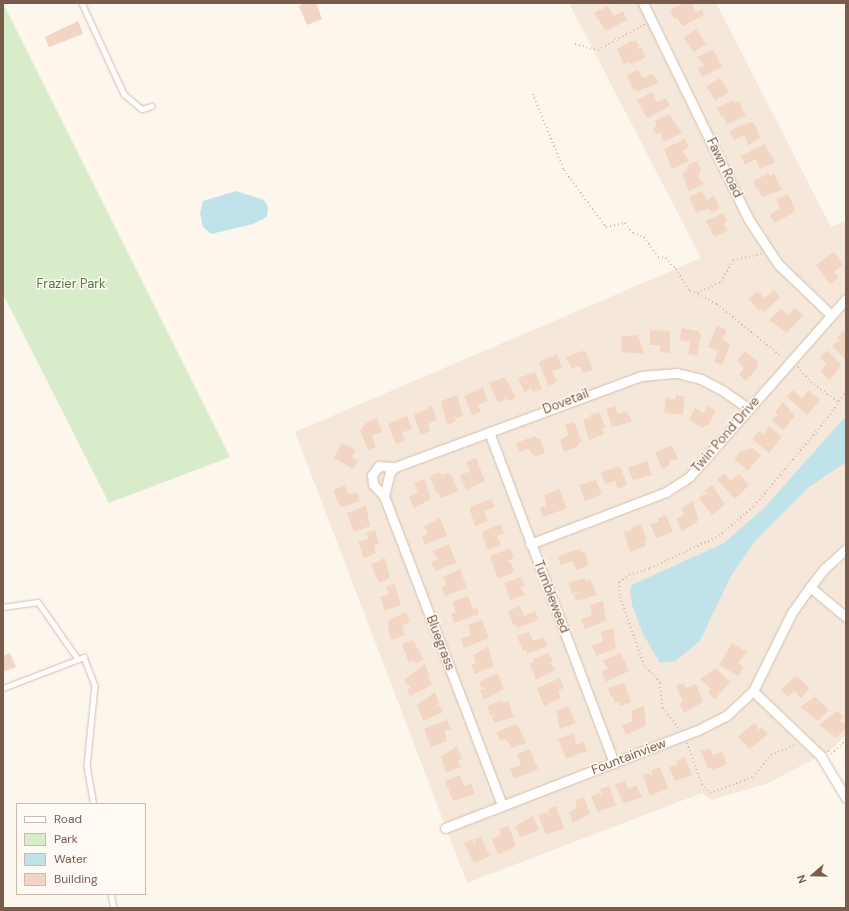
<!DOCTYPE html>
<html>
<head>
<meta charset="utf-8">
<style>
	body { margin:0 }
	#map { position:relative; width:849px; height:911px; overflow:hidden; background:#fdf6ec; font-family:"DM Sans",sans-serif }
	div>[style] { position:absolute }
	.residential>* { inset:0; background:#f5e8da }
	.green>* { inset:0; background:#d8ecc9 }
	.water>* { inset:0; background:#bfe3e8 }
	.building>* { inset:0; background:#f3d5c3; transform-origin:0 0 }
	.path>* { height:1.5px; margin-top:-0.75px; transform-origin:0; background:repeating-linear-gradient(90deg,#d9b8a5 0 1px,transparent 0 4px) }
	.roads { filter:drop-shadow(0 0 1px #d1beb0) drop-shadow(0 0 1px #d1beb0) }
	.service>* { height:4.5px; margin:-2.25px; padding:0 2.25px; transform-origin:2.25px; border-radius:2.25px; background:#fff }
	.minor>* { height:9px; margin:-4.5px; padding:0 4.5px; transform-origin:4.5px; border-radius:4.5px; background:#fff }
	span { translate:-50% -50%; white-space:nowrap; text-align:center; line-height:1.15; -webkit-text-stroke:3px #fffaf3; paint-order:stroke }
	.street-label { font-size:13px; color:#7a5c4d }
	.park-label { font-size:13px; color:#537a41 }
	.frame { position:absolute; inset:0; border:4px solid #7a5c4d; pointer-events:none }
	.legend { position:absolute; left:16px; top:803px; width:130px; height:92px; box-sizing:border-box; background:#fffaf3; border:1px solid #cabbb1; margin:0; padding:5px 7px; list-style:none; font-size:12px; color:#7a5c4d }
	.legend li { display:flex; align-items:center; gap:8px; height:20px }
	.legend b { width:20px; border:1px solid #cabbb1 }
	.north { position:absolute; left:793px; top:855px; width:40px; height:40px; -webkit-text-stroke:3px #fffaf3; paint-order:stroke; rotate:250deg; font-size:11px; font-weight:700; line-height:16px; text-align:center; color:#7a5c4d }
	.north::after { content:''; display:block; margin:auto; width:14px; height:18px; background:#7a5c4d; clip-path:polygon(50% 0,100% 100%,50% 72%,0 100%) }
</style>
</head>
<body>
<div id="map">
	<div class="residential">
		<i style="clip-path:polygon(569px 3px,716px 3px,831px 227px,846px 221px,846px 735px,830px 751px,766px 784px,711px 800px,702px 793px,467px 883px,295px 432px,701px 258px)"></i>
	</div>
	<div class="green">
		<i style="clip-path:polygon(4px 5px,230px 457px,109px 503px,3px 294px)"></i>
	</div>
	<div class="water">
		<i style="clip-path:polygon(236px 191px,264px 200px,268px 207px,267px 217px,253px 224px,211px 234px,203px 227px,200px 213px,203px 201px)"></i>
		<i style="clip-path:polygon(846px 416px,846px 462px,808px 488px,756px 540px,731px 576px,700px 641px,675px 661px,660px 663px,643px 634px,632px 605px,630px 590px,632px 585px,724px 543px,764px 508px)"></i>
	</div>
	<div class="building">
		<i style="clip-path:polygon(306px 3px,316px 3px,322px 19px,307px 25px,299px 6px)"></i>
		<i style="clip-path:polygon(683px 3px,692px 3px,696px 12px,702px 10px,704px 15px,683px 26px,677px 18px,674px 19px,670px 10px)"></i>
		<i style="clip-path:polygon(608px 6px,614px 16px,623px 11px,627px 20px,606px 31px,594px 13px)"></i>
		<i style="clip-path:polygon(78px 21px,83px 34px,49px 47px,45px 37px)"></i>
		<i style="left:696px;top:29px;width:18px;height:15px;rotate:56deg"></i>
		<i style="clip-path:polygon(631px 41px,636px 41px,639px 46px,635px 50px,641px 47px,646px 57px,630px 65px,629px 62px,624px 64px,617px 49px)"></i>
		<i style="clip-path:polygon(713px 49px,722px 67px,702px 77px,698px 68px,704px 65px,697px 57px)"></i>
		<i style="clip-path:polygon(638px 70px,643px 78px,653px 74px,658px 83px,638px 91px,633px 90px,627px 75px)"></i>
		<i style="left:720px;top:78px;width:17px;height:16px;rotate:59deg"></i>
		<i style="clip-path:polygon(652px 92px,657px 102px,666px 98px,670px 106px,647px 118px,637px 100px)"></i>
		<i style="clip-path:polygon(733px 100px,734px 103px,739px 101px,746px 116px,727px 124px,724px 118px,727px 114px,722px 117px,717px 108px)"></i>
		<i style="clip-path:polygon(669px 114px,682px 133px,664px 142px,660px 132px,656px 134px,653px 128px,657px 126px,655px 121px)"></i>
		<i style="clip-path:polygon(749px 122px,754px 123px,761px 138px,748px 145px,744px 135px,734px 140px,729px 131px)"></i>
		<i style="clip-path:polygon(685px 139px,689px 147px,682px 151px,689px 161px,672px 169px,664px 149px)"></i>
		<i style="clip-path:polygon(765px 144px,775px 162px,760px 169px,756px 159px,745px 165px,741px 156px)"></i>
		<i style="clip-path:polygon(697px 161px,701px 170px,698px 177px,704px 184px,689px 191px,682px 174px,687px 171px,688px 165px)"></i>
		<i style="clip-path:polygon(769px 173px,770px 176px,774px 174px,782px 190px,762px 197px,759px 191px,762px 187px,757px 190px,753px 181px)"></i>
		<i style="clip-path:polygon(702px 191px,707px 200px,714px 196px,720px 208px,712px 213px,709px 209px,696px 212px,689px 197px)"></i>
		<i style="clip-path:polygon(788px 194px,795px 209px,793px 213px,774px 223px,770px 214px,780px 209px,776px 200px)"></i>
		<i style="clip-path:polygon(723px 213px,727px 221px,723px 224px,728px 230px,714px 237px,706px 221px)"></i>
		<i style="clip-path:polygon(834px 252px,843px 265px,834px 272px,839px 277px,830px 284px,816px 265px)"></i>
		<i style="clip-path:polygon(774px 290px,780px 297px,764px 312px,762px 309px,760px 312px,749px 299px,757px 291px,765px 298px)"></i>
		<i style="clip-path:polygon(795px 308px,803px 315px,787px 333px,769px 320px,781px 309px,789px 315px)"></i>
		<i style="clip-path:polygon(717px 326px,727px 330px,723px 339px,730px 345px,722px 365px,714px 362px,718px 351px,708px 347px)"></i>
		<i style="clip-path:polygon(682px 328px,698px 331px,701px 335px,697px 356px,688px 354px,690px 342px,679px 340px)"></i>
		<i style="clip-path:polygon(650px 330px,670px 331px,670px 353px,660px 352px,660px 345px,650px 345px)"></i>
		<i style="clip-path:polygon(843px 331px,846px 333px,846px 360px,832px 346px,837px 341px,842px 343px,837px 338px)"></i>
		<i style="clip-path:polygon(638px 335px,644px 354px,622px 352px,621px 337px)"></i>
		<i style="clip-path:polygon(827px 350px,840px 363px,840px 367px,830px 380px,821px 372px,826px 363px,820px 358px)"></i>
		<i style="clip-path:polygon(582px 351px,586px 352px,593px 370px,583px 373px,580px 366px,571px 368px,566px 357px)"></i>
		<i style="clip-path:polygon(745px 351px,758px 362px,758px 367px,746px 381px,739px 374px,744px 368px,737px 361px)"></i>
		<i style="clip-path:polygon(557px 354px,562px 368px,552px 371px,557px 382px,548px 386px,539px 362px)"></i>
		<i style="clip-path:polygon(535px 372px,542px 389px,533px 392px,531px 388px,524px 393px,518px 378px)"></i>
		<i style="clip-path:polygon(505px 377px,516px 398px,507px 401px,505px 395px,505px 400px,498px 402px,489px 383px)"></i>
		<i style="clip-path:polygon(483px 387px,488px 401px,478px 405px,481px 412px,472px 415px,464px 396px)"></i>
		<i style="clip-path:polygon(793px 390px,802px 398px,808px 390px,820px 400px,807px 415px,787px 397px)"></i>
		<i style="clip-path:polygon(457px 395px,463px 416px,456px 418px,453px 414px,456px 421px,447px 425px,441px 401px)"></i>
		<i style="clip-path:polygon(676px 395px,685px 397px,683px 415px,664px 413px,666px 397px,675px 400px)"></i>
		<i style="clip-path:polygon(783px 402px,795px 416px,783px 430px,771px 420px,778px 415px,775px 412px)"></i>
		<i style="clip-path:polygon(432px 406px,437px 420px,428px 424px,430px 431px,421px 435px,414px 415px)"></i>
		<i style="clip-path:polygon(615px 406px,618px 414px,627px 411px,632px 422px,612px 427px,606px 409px)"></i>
		<i style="clip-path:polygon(708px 406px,716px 411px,708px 426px,705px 425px,703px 428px,689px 420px,695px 408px,704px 413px)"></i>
		<i style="clip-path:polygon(599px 412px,606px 428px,602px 429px,604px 434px,589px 440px,583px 420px,589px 417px,592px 421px,590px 415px)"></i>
		<i style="clip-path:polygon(407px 416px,412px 429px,402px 433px,405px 440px,396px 444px,388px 424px)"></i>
		<i style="clip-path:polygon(377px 418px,382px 432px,372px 436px,376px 447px,368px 450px,360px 430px,366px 423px)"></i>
		<i style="clip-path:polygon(574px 422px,582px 442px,578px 443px,579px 446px,564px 452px,560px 440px,569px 435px,565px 425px)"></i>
		<i style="clip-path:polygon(769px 426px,782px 437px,769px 453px,752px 439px,759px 431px,764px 435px)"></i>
		<i style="clip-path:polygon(535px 436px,537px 439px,540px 438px,545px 453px,534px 457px,529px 449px,519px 452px,516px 443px)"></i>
		<i style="clip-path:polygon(342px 443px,356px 450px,352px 457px,358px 460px,353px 469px,334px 458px)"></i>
		<i style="clip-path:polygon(672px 445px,678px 459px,669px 461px,670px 465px,662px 469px,655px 452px)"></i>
		<i style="clip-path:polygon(752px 448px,761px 455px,748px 471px,734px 459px,740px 452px)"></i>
		<i style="clip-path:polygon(476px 458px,485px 481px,466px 490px,460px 475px,470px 471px,466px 462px)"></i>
		<i style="clip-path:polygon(647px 461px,652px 475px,633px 480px,628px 468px)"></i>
		<i style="clip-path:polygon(616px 467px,621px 468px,627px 485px,618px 489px,615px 481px,605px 484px,601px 473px)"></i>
		<i style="clip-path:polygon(440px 472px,443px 480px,442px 475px,448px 473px,452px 476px,458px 491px,441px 498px,439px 493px,437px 494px,430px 476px)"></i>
		<i style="clip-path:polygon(724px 473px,731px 481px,739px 474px,749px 485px,735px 499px,717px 480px)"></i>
		<i style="clip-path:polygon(424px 479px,431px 499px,414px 508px,409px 497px,418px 492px,414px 482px)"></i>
		<i style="clip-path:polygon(596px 480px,602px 494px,585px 501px,579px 485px)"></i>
		<i style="clip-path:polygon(712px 485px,725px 504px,712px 515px,699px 498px,704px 494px,708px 496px,704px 491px)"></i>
		<i style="clip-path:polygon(345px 486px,349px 495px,357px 492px,360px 501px,343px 507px,339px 505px,333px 490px)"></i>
		<i style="clip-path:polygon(559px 489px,567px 508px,543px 517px,540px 508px,546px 506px,544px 495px)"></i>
		<i style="clip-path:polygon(491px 499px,495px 507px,484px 511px,488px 521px,475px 526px,470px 510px,471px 506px)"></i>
		<i style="clip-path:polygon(693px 501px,698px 519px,696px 523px,682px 531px,676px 519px,684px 514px,681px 508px)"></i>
		<i style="clip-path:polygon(366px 506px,370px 526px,354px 532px,347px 513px)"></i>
		<i style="clip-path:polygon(666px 515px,673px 532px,656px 538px,650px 524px,659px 522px,658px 518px)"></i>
		<i style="clip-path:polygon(440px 518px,447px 536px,425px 545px,422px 536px,427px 534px,424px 526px)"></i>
		<i style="clip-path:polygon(501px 524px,504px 533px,497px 536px,501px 545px,488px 550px,482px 535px,484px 531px)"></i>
		<i style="clip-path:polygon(641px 524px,647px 540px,644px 542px,646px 546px,630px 552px,624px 532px,631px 530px,634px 534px,631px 528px)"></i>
		<i style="clip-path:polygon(375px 530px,379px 543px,374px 545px,376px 553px,364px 558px,358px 542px,368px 539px,366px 533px)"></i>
		<i style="clip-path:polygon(449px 544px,456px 563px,435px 571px,431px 562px,438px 559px,432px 551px)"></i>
		<i style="clip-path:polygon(510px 548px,514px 558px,507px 561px,511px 563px,514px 572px,498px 579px,490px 556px)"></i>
		<i style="clip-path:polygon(579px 549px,586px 555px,588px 566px,577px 570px,572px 561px,561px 565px,558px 556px)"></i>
		<i style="clip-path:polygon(385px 558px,390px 578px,379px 583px,371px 564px)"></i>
		<i style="clip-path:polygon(460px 569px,467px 588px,445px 596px,441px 587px,447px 585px,443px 577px)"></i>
		<i style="clip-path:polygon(521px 577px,525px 586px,520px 587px,525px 595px,510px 600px,504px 583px)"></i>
		<i style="clip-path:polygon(585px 578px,586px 581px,590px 579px,597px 595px,576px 601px,574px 595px,578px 591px,572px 594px,568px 583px)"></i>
		<i style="clip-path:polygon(395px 584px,401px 605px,385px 611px,380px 597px,389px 594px,386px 587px)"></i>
		<i style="clip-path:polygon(468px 596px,473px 609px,477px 608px,479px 614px,454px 623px,451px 614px,456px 612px,452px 602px)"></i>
		<i style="clip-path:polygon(603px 601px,606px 621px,585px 629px,581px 619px,592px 615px,590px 605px)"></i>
		<i style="clip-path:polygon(520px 606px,524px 616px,535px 611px,538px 620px,518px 628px,516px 624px,514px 626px,508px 611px)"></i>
		<i style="clip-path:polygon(406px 612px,410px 622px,402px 625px,405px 635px,392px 640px,388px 630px,389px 620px)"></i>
		<i style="clip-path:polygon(482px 620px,489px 638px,464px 648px,461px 639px,471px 635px,468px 625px)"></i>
		<i style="clip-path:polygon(613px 628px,616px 648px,596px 656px,592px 646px,603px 642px,601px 632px)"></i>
		<i style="clip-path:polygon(529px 632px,533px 641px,544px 637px,548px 646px,527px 654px,526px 650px,523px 651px,517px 636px)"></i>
		<i style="clip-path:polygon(413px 640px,424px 660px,415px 664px,414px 661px,409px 663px,402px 644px)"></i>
		<i style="clip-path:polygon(732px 643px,747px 652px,738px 663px,744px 667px,739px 676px,719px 665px)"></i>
		<i style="clip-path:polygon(488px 647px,494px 666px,475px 674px,471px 665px,476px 663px,473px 655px)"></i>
		<i style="clip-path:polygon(10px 653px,16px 667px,3px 672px,3px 656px)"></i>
		<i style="clip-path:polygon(549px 653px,553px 662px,550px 663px,555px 670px,536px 680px,530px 664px,534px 662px,533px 659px)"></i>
		<i style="clip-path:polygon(621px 653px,629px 671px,606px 682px,601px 671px,608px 669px,602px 661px)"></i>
		<i style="clip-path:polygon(425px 664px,430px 677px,425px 679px,430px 679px,432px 685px,410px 696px,407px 689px,411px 688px,404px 680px)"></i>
		<i style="clip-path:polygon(716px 668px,730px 682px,715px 699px,708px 692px,711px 689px,700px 679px)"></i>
		<i style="clip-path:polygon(498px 673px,504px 689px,484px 700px,480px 690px,486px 688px,481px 688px,479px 682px)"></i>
		<i style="clip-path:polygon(794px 677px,798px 677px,810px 688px,801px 698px,794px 691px,788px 697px,781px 690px)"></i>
		<i style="clip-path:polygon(560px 678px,564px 688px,558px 690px,561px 698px,544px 706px,537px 688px)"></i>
		<i style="clip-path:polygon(624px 683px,631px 702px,620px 706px,618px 702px,615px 703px,613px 697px,616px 695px,611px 697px,608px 688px)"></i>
		<i style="clip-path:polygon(683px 683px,686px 688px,696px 684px,703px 702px,684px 713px,679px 704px,683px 702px,676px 686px)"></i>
		<i style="clip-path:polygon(435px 692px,440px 704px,435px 706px,440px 706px,443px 712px,423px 721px,417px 705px)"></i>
		<i style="clip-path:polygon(815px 697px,829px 710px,818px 721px,800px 707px)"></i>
		<i style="clip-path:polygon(503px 700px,503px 703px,508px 701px,514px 717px,494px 723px,492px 717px,496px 713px,490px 716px,487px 706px)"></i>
		<i style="clip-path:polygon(568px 706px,576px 723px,560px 729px,556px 711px)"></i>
		<i style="clip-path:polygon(644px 706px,646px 726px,626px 735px,622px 725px,633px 721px,631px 711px)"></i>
		<i style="clip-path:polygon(837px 711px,843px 717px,840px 720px,843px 723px,846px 720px,846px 728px,836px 738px,819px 725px)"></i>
		<i style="clip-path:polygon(447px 720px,451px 729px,445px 731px,447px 741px,431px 747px,424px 729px)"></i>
		<i style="clip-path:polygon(754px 723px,758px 727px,756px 732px,761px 727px,768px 734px,750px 749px,738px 737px)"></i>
		<i style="clip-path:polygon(517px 724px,526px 743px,512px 748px,506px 739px,500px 741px,496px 732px)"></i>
		<i style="clip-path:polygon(574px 733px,576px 745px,584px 742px,587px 751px,566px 759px,558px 739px)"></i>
		<i style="clip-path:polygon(457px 746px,462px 759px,458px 760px,461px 767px,446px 773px,441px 757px)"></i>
		<i style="clip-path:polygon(710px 748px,713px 755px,722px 752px,727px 764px,712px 770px,711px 767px,708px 768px,701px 751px)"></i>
		<i style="clip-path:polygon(530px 749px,538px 769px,514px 779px,510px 769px,521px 765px,517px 754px)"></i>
		<i style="clip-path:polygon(685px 757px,692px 775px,675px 781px,669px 767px,678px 765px,676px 761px)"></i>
		<i style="clip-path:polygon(660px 767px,668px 788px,650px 796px,643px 775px,649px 773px,653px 777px,651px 771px)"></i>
		<i style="clip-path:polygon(460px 775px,464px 786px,471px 783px,475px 794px,453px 801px,445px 781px)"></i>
		<i style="clip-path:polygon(625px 781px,628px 788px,637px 786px,642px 797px,626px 803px,622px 801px,615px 784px)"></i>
		<i style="clip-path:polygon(609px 786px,616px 805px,598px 812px,591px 796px,599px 793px,603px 795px,600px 789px)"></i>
		<i style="clip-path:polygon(584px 797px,590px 814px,573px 823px,569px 812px,577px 808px,575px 800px)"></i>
		<i style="clip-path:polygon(556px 806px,564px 828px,546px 835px,538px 815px,546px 812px,550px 816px,547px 810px)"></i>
		<i style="clip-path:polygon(533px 816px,539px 830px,520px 837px,515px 826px)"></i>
		<i style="clip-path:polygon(509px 826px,516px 846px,498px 855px,492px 840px,501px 835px,499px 829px)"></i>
		<i style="clip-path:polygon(481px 837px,490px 856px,474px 863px,464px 843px,473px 839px,475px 845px,475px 839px)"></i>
	</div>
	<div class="path">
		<i style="left:575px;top:44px;width:24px;rotate:15deg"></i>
		<i style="left:598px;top:50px;width:54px;rotate:-29deg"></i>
		<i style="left:533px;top:94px;width:82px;rotate:67.8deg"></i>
		<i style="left:564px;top:170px;width:71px;rotate:53.6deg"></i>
		<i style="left:606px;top:227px;width:19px;rotate:-12deg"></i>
		<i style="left:625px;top:223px;width:13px;rotate:51deg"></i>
		<i style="left:633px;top:233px;width:12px;rotate:20deg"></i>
		<i style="left:644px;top:237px;width:24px;rotate:55deg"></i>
		<i style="left:658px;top:257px;width:8px;rotate:7deg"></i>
		<i style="left:666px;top:258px;width:15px;rotate:48deg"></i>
		<i style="left:676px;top:269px;width:26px;rotate:58deg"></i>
		<i style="left:690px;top:291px;width:7px;rotate:16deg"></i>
		<i style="left:697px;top:293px;width:26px;rotate:-25deg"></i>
		<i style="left:721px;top:282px;width:25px;rotate:-61deg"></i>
		<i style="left:733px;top:260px;width:29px;rotate:-12deg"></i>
		<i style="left:698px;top:294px;width:21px;rotate:28deg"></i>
		<i style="left:717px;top:304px;width:84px;rotate:39.2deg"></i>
		<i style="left:798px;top:367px;width:20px;rotate:49deg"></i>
		<i style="left:811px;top:382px;width:34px;rotate:36deg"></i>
		<i style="left:678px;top:728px;width:26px;rotate:-129deg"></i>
		<i style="left:662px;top:708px;width:25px;rotate:-95deg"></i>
		<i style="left:660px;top:683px;width:23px;rotate:-133deg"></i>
		<i style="left:644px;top:666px;width:75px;rotate:-109.4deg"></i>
		<i style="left:619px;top:595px;width:13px;rotate:-90deg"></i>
		<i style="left:619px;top:582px;width:12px;rotate:-35deg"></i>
		<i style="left:629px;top:575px;width:22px;rotate:-18deg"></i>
		<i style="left:650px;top:568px;width:76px;rotate:-24.9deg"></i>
		<i style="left:719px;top:536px;width:46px;rotate:-40.6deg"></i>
		<i style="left:754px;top:506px;width:111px;rotate:-50.1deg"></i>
		<i style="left:825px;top:421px;width:36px;rotate:-54deg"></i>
		<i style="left:687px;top:743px;width:44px;rotate:69.9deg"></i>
		<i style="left:702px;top:784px;width:12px;rotate:48deg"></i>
		<i style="left:710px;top:793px;width:46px;rotate:-20.4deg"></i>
		<i style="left:753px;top:777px;width:28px;rotate:-51deg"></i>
		<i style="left:771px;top:755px;width:28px;rotate:-23deg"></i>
		<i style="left:828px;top:751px;width:4px;rotate:45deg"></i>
		<i style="left:831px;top:754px;width:21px;rotate:-43deg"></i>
	</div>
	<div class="roads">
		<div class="service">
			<i style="left:82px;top:3px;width:100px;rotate:65.2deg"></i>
			<i style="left:124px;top:94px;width:23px;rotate:40deg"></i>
			<i style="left:142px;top:109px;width:10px;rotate:-17deg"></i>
			<i style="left:3px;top:607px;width:35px;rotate:-8deg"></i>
			<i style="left:38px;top:602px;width:70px;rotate:54.9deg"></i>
			<i style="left:3px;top:688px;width:87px;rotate:-20.9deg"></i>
			<i style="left:84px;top:657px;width:30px;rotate:69deg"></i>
			<i style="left:95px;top:685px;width:81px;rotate:95.6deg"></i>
			<i style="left:87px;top:766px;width:39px;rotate:80deg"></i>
			<i style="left:111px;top:894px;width:14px;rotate:78deg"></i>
		</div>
		<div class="minor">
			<i style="left:643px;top:3px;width:242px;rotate:64deg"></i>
			<i style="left:749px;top:220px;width:53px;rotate:56.6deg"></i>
			<i style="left:778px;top:264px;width:74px;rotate:43.9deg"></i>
			<i style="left:489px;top:432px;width:354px;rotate:69.3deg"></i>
			<i style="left:384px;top:496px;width:16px;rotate:-133deg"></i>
			<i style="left:373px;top:484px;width:9px;rotate:-96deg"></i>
			<i style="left:372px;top:475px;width:11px;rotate:-52deg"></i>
			<i style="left:379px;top:466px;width:16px;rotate:4deg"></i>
			<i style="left:530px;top:544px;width:146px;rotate:-20.9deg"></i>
			<i style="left:666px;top:492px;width:27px;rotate:-33deg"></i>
			<i style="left:689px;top:477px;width:237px;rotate:-48.6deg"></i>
			<i style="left:810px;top:587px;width:24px;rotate:-52deg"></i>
			<i style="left:825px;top:568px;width:28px;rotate:-42deg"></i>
			<i style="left:753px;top:691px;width:93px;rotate:43.7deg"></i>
			<i style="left:820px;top:755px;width:50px;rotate:58.8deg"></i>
			<i style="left:502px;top:805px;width:331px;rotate:-110.9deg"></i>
			<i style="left:384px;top:496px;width:25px;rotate:-76deg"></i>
			<i style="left:390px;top:472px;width:7px;rotate:-45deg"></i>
			<i style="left:395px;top:467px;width:262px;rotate:-20.3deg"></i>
			<i style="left:641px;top:376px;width:36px;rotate:-5deg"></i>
			<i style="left:677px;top:373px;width:25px;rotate:14deg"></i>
			<i style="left:701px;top:379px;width:24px;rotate:28deg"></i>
			<i style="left:722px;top:390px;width:33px;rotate:35deg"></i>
			<i style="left:445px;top:828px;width:271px;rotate:-21.2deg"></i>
			<i style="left:698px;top:730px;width:31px;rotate:-27deg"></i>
			<i style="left:726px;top:716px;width:37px;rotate:-43deg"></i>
			<i style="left:753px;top:691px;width:86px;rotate:-63.7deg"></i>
			<i style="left:791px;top:614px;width:33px;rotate:-55deg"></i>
			<i style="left:810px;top:587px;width:47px;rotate:39.8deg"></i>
		</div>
	</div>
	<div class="street-label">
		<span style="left:724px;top:168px;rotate:64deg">Fawn Road</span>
		<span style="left:566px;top:402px;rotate:-21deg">Dovetail</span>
		<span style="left:726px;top:435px;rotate:-49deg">Twin Pond Drive</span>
		<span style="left:551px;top:597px;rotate:69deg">Tumbleweed</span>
		<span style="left:440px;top:643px;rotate:69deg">Bluegrass</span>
		<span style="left:629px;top:757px;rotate:-21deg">Fountainview</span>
	</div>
	<div class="park-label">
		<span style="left:71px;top:284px">Frazier Park</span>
	</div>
	<div class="frame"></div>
	<ul class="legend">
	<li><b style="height:5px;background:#fff"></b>Road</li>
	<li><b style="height:11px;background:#d8ecc9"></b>Park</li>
	<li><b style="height:11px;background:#bfe3e8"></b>Water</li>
	<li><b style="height:11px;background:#f3d5c3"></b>Building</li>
	</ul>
	<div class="north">N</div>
</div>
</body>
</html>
